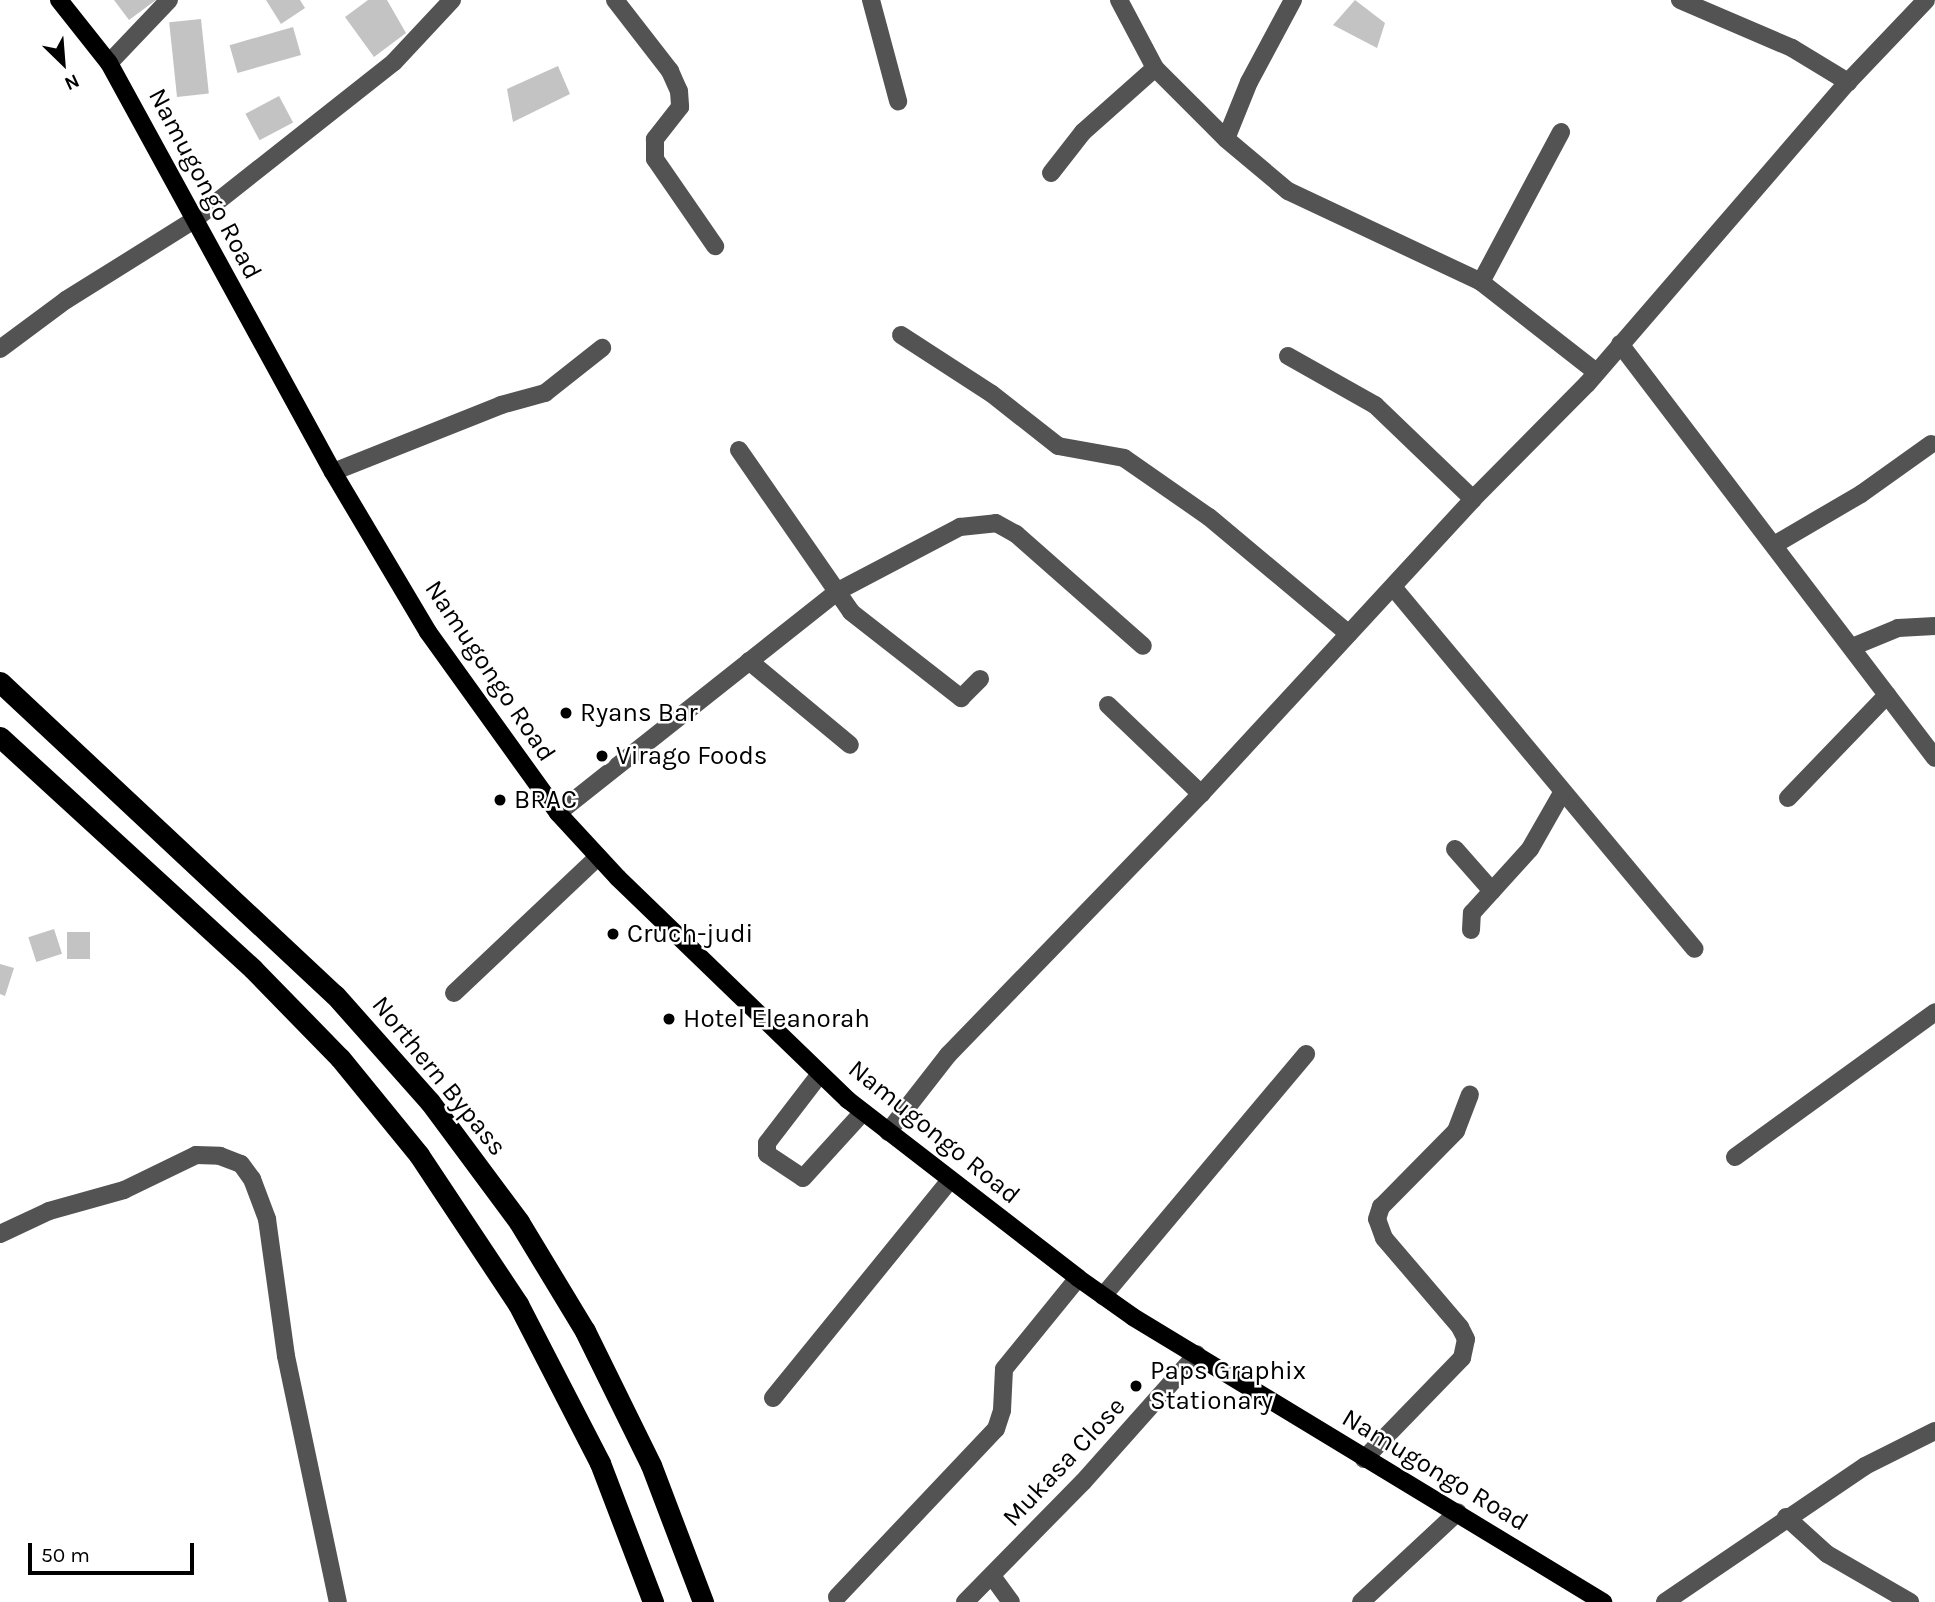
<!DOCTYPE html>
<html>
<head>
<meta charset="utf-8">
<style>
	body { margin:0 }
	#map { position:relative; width:1935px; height:1602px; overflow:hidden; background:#fff; font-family:Karla,sans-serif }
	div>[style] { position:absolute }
	.building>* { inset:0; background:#c3c3c3; transform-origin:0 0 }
	.minor>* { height:18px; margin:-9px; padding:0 9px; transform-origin:9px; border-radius:9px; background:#535353 }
	.major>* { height:18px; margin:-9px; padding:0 9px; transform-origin:9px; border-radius:9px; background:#000 }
	.highway>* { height:21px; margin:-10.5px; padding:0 10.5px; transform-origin:10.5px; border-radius:10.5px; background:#000 }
	.dots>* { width:19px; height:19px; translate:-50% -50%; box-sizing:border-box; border:4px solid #fff; border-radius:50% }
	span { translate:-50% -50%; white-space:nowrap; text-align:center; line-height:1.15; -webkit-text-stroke:5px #fff; paint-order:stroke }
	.street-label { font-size:26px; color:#000 }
	.poi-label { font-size:26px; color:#000 }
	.left { translate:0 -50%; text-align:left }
	.north { position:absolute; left:28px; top:28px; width:70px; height:70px; -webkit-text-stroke:5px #fff; paint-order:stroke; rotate:155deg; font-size:19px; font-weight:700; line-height:28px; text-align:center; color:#000 }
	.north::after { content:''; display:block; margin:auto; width:24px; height:32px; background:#000; clip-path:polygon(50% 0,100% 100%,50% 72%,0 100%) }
	.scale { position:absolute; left:28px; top:1543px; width:166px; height:32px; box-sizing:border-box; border:4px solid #000; border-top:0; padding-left:9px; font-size:21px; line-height:24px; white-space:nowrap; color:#000; -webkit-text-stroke:5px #fff; paint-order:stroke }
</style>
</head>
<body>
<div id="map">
	<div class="building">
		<i style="clip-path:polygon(114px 0,156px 0,129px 20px)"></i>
		<i style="clip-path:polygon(266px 0,300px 0,305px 8px,281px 24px)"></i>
		<i style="clip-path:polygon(368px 0,387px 0,406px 33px,374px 57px,345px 17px)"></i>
		<i style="clip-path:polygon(1355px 0,1385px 23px,1377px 48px,1333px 25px)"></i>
		<i style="left:201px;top:19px;width:75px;height:32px;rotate:84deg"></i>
		<i style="left:293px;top:27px;width:29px;height:66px;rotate:74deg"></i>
		<i style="clip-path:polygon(558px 66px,570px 94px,513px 122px,507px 89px)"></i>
		<i style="left:279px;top:96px;width:30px;height:38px;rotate:62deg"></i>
		<i style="left:54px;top:929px;width:26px;height:27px;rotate:72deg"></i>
		<i style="left:67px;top:932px;width:23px;height:27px"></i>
		<i style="clip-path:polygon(0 964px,14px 968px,5px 996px,0 994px)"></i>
	</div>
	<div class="minor">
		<i style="left:615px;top:0;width:90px;rotate:52.2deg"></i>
		<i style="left:670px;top:71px;width:22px;rotate:66deg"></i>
		<i style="left:679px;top:91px;width:16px;rotate:86deg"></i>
		<i style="left:680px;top:107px;width:41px;rotate:128deg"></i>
		<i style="left:655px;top:139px;width:20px;rotate:90deg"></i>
		<i style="left:655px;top:159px;width:106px;rotate:55.4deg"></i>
		<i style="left:871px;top:0;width:105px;rotate:75deg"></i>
		<i style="left:1119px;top:0;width:77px;rotate:62.1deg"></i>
		<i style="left:1155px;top:68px;width:100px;rotate:45deg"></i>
		<i style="left:1293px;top:0;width:93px;rotate:118.2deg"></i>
		<i style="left:1249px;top:82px;width:61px;rotate:112deg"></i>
		<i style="left:1226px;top:139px;width:81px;rotate:40deg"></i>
		<i style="left:1288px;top:191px;width:213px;rotate:25.2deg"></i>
		<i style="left:1481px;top:282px;width:146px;rotate:38deg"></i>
		<i style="left:1680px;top:0;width:122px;rotate:23.2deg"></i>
		<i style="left:1792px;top:48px;width:66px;rotate:31.3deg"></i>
		<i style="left:109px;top:63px;width:87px;rotate:-46.4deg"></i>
		<i style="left:1051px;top:173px;width:52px;rotate:-52deg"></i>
		<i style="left:1083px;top:132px;width:96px;rotate:-41.6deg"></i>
		<i style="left:1481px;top:282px;width:170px;rotate:-61.9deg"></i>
		<i style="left:901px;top:335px;width:108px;rotate:33deg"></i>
		<i style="left:992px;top:394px;width:84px;rotate:38.2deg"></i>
		<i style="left:1058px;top:446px;width:67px;rotate:10.3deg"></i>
		<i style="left:1124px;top:458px;width:103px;rotate:34.8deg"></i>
		<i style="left:1209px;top:517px;width:182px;rotate:39.9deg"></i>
		<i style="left:1620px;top:344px;width:520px;rotate:52.73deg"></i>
		<i style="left:0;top:349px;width:82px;rotate:-36.6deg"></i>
		<i style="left:66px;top:300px;width:151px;rotate:-32deg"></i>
		<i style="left:194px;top:220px;width:255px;rotate:-38.3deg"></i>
		<i style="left:394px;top:62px;width:85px;rotate:-46.9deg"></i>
		<i style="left:1288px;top:356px;width:100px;rotate:29.4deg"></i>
		<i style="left:1375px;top:405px;width:136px;rotate:43.8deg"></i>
		<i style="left:739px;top:450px;width:197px;rotate:55.3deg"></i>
		<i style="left:851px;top:612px;width:140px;rotate:38deg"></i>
		<i style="left:961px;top:698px;width:27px;rotate:-45deg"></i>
		<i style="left:333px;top:472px;width:181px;rotate:-21.7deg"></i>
		<i style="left:501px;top:405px;width:46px;rotate:-15.3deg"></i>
		<i style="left:545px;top:393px;width:73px;rotate:-38.3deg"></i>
		<i style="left:1774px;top:545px;width:101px;rotate:-30.4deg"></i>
		<i style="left:1861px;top:494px;width:86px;rotate:-35.5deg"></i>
		<i style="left:1393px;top:587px;width:471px;rotate:50.2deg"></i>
		<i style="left:1852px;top:647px;width:50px;rotate:-22.4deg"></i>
		<i style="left:1898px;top:628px;width:37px;rotate:-3deg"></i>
		<i style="left:749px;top:661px;width:131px;rotate:39.7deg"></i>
		<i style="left:1108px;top:705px;width:129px;rotate:43.7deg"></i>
		<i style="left:1788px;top:798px;width:143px;rotate:-46.1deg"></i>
		<i style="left:558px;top:813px;width:357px;rotate:-38.4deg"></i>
		<i style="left:838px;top:591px;width:138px;rotate:-27.7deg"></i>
		<i style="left:960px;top:527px;width:36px;rotate:-6deg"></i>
		<i style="left:996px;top:523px;width:23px;rotate:29deg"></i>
		<i style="left:1016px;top:534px;width:169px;rotate:41.4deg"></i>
		<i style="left:1455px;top:849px;width:56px;rotate:48.6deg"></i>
		<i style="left:1471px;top:930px;width:17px;rotate:-87deg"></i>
		<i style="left:1472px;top:913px;width:86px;rotate:-47.8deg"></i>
		<i style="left:1530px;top:849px;width:64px;rotate:-60.3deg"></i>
		<i style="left:454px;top:993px;width:198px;rotate:-43.4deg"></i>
		<i style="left:820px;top:1074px;width:87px;rotate:127.5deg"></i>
		<i style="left:767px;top:1143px;width:11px;rotate:90deg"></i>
		<i style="left:767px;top:1154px;width:43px;rotate:33.7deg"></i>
		<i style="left:803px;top:1178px;width:89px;rotate:-47.7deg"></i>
		<i style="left:888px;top:1132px;width:98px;rotate:-52.1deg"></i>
		<i style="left:948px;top:1055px;width:363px;rotate:-45.9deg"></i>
		<i style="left:1201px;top:794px;width:401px;rotate:-47.3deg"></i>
		<i style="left:1473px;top:499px;width:162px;rotate:-45.3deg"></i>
		<i style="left:1587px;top:384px;width:399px;rotate:-49.2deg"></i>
		<i style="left:1848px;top:82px;width:113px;rotate:-46.4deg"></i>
		<i style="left:1735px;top:1157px;width:247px;rotate:-35.9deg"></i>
		<i style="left:0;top:1234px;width:54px;rotate:-25.1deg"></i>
		<i style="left:49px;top:1211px;width:78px;rotate:-15.6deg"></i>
		<i style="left:124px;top:1190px;width:80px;rotate:-25.9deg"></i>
		<i style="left:196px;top:1155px;width:24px;rotate:2deg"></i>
		<i style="left:220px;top:1156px;width:22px;rotate:21deg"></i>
		<i style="left:241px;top:1164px;width:19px;rotate:54deg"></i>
		<i style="left:252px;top:1179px;width:43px;rotate:69.4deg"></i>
		<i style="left:267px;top:1219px;width:138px;rotate:82.1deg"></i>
		<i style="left:286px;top:1356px;width:251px;rotate:78.1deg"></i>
		<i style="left:1103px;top:1296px;width:316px;rotate:-50deg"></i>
		<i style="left:773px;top:1398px;width:281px;rotate:-50.9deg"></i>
		<i style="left:1364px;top:1459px;width:141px;rotate:-45.9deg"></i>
		<i style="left:1462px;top:1358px;width:19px;rotate:-78deg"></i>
		<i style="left:1466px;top:1339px;width:13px;rotate:-117deg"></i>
		<i style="left:1460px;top:1327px;width:117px;rotate:-130.5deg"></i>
		<i style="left:1384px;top:1238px;width:20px;rotate:-110deg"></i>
		<i style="left:1377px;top:1219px;width:13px;rotate:-72deg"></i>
		<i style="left:1381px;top:1207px;width:107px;rotate:-45.4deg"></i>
		<i style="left:1456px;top:1131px;width:39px;rotate:-69deg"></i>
		<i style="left:1786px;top:1517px;width:55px;rotate:42.1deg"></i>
		<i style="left:1827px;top:1554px;width:96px;rotate:30deg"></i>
		<i style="left:992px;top:1576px;width:32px;rotate:54deg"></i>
		<i style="left:837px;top:1597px;width:231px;rotate:-46.6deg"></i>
		<i style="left:996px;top:1429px;width:20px;rotate:-72deg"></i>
		<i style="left:1002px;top:1410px;width:41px;rotate:-87.2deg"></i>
		<i style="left:1004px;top:1369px;width:117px;rotate:-50.9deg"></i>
		<i style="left:965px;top:1602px;width:168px;rotate:-45.5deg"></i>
		<i style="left:1083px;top:1482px;width:171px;rotate:-48.3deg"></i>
		<i style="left:1361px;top:1602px;width:132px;rotate:-42.9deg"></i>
		<i style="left:1665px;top:1602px;width:242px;rotate:-34.2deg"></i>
		<i style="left:1865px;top:1466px;width:78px;rotate:-26.6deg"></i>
	</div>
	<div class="major">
		<i style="left:59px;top:0;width:80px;rotate:51.6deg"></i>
		<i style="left:109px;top:63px;width:466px;rotate:61.3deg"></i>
		<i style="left:333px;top:472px;width:186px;rotate:59.3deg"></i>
		<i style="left:428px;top:632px;width:223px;rotate:54.3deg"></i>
		<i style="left:558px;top:813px;width:88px;rotate:47.3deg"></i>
		<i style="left:618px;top:878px;width:320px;rotate:44deg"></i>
		<i style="left:848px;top:1100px;width:291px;rotate:37.7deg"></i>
		<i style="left:1078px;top:1278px;width:67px;rotate:35.3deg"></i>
		<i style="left:1133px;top:1317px;width:550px;rotate:31.23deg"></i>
	</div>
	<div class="highway">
		<i style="left:0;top:682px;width:458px;rotate:43.1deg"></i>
		<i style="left:335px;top:995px;width:143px;rotate:48.4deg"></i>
		<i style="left:430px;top:1102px;width:149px;rotate:53.4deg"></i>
		<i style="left:519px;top:1222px;width:127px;rotate:58.8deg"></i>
		<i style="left:585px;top:1331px;width:149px;rotate:63.8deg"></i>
		<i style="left:651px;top:1465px;width:147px;rotate:69.2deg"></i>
		<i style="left:0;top:737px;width:343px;rotate:42.5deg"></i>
		<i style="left:253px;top:969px;width:124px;rotate:45.7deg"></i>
		<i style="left:340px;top:1058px;width:125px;rotate:50.8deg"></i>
		<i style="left:419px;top:1155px;width:179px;rotate:56.4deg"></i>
		<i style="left:518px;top:1304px;width:179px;rotate:62.7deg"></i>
		<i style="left:600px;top:1463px;width:149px;rotate:69.1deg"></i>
	</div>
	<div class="dots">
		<i style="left:566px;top:713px;background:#000"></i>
		<i style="left:602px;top:756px;background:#000"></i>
		<i style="left:500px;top:800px;background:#000"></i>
		<i style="left:613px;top:934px;background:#000"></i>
		<i style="left:669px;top:1019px;background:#000"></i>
		<i style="left:1136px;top:1386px;background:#000"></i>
	</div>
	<div class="street-label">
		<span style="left:205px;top:184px;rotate:62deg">Namugongo Road</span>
		<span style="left:490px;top:671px;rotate:56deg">Namugongo Road</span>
		<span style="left:439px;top:1076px;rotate:51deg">Northern Bypass</span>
		<span style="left:934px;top:1132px;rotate:39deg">Namugongo Road</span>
		<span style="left:1064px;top:1462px;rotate:-47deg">Mukasa Close</span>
		<span style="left:1435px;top:1470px;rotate:31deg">Namugongo Road</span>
	</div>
	<div class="poi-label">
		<span class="left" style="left:580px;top:713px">Ryans Bar</span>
		<span class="left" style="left:616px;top:756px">Virago Foods</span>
		<span class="left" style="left:514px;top:800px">BRAC</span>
		<span class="left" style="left:627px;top:934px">Cruch-judi</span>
		<span class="left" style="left:683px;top:1019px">Hotel Eleanorah</span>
		<span class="left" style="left:1150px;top:1386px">Paps Graphix<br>Stationary</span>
	</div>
	<div class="north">N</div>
	<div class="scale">50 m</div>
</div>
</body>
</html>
